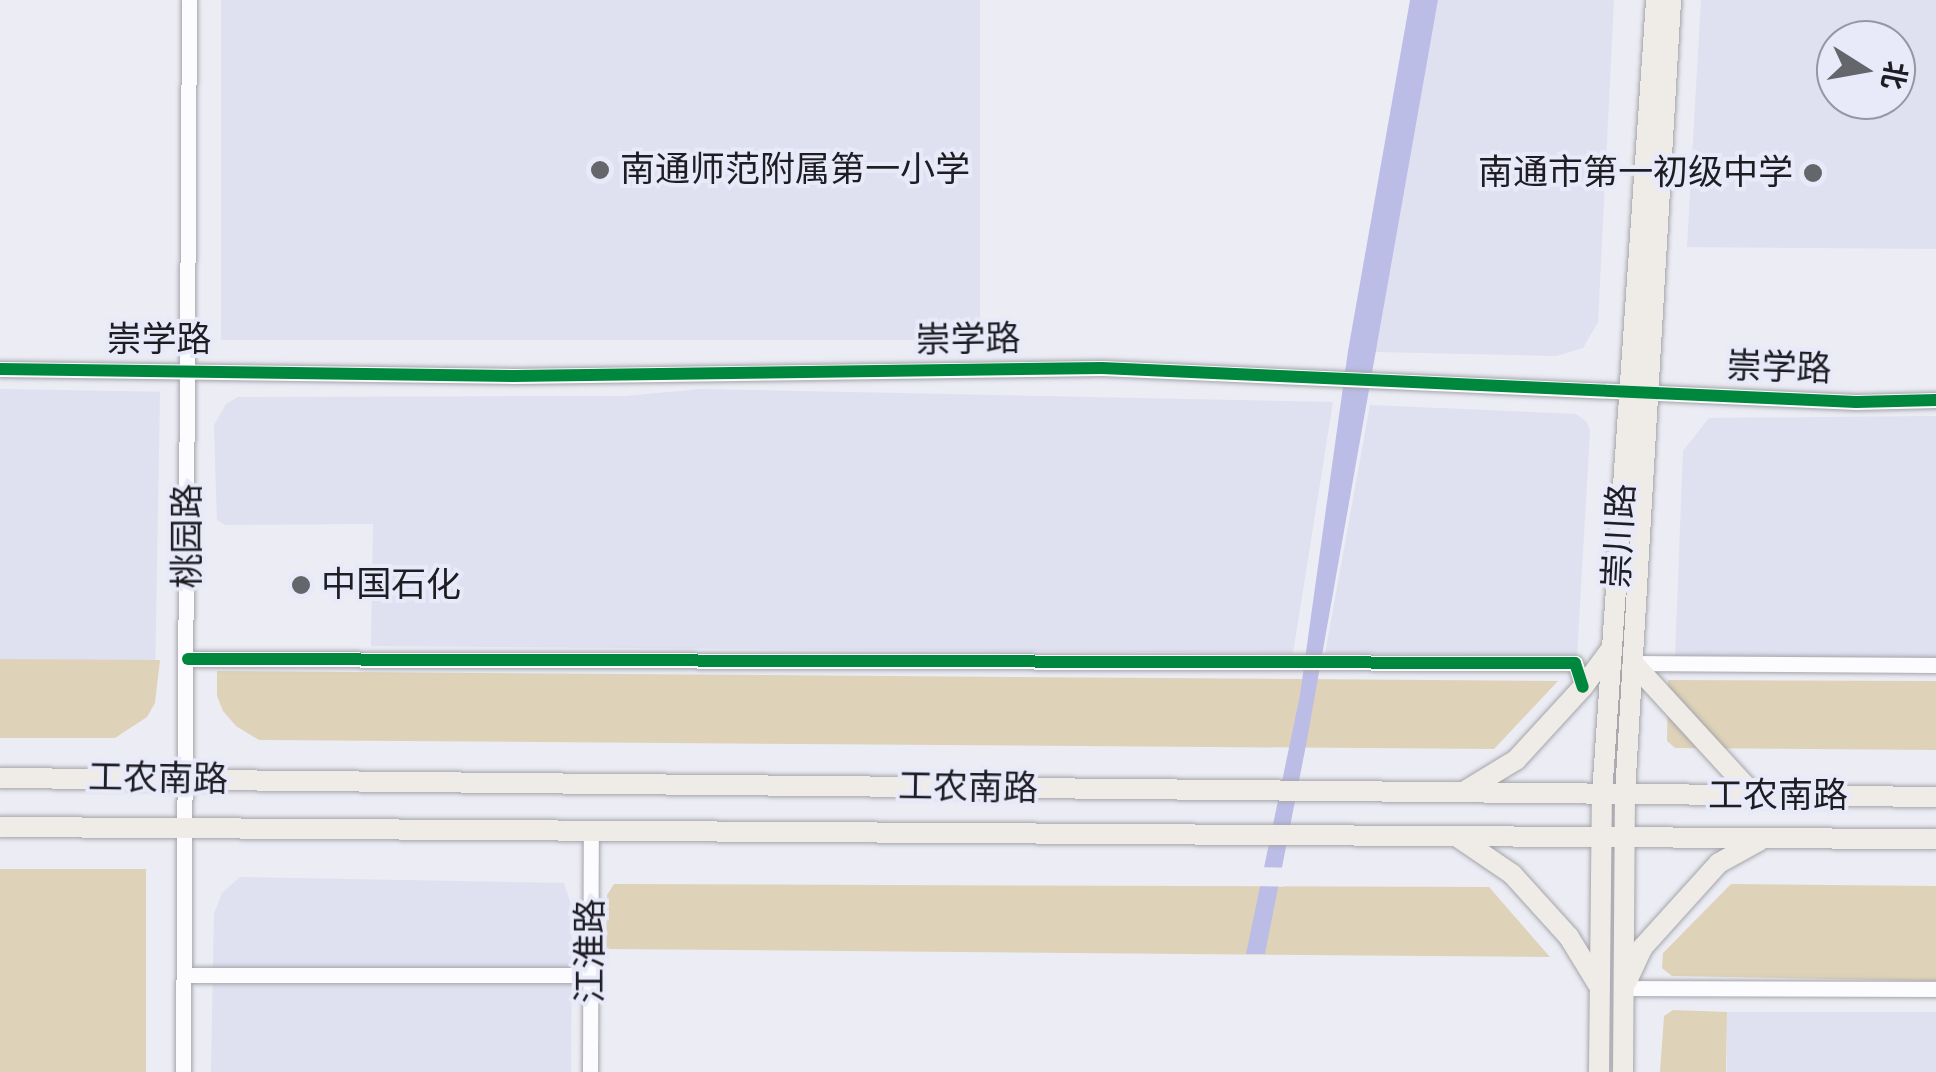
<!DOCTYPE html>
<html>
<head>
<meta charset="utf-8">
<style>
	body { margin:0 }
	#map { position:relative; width:1936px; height:1072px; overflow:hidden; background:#ececf5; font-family:Roboto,"Noto Sans SC",sans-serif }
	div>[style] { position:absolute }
	.built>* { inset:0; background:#dfe0f0; transform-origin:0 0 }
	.green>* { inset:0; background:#ded2b8; transform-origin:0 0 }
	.water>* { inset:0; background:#bcbde6 }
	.pier>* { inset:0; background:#ececf5; transform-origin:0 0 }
	.roads { filter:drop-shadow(0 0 2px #a4a4aa) drop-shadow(0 0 2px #a4a4aa) }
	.minor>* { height:15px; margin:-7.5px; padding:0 7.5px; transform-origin:7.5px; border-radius:7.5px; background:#fcfcfe }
	.major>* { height:20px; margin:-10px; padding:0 10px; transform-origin:10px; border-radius:10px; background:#efece8 }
	.cycleway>* { height:12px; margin:-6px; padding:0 6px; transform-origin:6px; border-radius:6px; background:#00873e }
	.dots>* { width:28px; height:28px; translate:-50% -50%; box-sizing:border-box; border:5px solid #e8e9f9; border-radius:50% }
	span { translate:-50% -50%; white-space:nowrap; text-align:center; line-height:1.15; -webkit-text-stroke:8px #e8e9f9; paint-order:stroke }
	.poi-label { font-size:35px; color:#1d1d23 }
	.left { translate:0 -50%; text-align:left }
	.right { translate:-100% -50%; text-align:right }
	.street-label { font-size:35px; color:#1d1d23 }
	.north { position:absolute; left:1816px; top:20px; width:100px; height:100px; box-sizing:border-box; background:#e8e9f9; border:2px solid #9797a3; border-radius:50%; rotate:101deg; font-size:28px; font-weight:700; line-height:40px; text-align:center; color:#1d1d23 }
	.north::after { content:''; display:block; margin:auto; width:35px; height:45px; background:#65656c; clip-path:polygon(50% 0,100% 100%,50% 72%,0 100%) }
</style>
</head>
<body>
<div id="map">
	<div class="built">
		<i style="left:221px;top:0;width:759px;height:340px"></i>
		<i style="clip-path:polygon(1438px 0,1614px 0,1598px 322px,1583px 348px,1556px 356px,1375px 352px)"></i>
		<i style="clip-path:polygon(evenodd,1701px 0,1936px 0,1936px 249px,1687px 247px,1701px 0,1836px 40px,1896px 40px,1896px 100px,1836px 100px,1836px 40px)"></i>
		<i style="left:0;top:389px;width:160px;height:270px;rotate:1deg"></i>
		<i style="clip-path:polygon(700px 389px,1333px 402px,1293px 653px,371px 646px,373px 524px,225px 525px,217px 520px,214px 425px,226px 404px,238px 397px,626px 396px)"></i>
		<i style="clip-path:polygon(1370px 405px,1576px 414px,1587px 422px,1590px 431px,1577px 655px,1325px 654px)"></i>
		<i style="clip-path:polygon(1936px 416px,1936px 659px,1675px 658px,1683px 451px,1709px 418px)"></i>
		<i style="clip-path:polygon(240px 877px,564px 883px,572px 908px,571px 1072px,211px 1072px,214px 914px,222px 893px)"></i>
		<i style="left:1727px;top:1012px;width:209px;height:60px"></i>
	</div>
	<div class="green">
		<i style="clip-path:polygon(0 659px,160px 660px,155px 703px,147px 717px,115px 738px,0 738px)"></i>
		<i style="clip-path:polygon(217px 671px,1558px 681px,1494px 749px,259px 740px,236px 726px,223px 711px,217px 696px)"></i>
		<i style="clip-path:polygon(1668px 680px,1936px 681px,1936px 750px,1675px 748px,1667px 741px)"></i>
		<i style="left:0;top:869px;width:146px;height:203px"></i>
		<i style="clip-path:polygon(614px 884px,1489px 887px,1550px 957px,606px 949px,607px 895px)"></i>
		<i style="clip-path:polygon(1731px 884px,1936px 886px,1936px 981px,1672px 976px,1662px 968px,1663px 953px)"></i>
		<i style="clip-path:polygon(1673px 1010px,1727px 1012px,1726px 1072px,1660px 1072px,1664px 1016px)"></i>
	</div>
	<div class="water">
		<i style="clip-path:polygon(1410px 0,1438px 0,1307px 740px,1265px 954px,1246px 954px,1300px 695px,1348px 351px)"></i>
	</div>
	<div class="pier">
		<i style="left:1260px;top:867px;width:25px;height:19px;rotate:2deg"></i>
	</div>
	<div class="roads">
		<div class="minor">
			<i style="left:0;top:369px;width:514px;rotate:0.78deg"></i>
			<i style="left:514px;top:376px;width:588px;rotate:-0.78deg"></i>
			<i style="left:1102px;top:368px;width:755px;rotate:2.58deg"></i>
			<i style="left:1856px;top:402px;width:80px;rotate:-1.4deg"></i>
			<i style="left:188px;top:659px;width:1387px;rotate:0.17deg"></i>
			<i style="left:1575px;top:663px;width:25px;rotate:72deg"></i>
			<i style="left:1633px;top:663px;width:303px;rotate:0.4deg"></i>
			<i style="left:184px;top:975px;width:407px"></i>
			<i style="left:1623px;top:988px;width:313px;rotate:0.2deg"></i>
			<i style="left:183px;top:1072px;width:1072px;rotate:-89.68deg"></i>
			<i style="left:590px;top:1072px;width:243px;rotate:-89.8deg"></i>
		</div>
		<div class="major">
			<i style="left:1633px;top:663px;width:180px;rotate:47.5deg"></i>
			<i style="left:0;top:778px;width:1936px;rotate:0.56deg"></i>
			<i style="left:1465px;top:791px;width:60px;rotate:-31.3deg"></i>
			<i style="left:1516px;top:760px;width:99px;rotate:-47.5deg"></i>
			<i style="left:1583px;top:687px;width:47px;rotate:-53.6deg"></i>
			<i style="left:0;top:827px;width:1936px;rotate:0.36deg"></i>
			<i style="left:1459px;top:838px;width:64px;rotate:34.2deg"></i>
			<i style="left:1512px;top:874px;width:85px;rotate:47.9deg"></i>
			<i style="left:1569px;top:937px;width:54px;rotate:58.7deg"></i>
			<i style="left:1627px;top:981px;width:38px;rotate:-65deg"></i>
			<i style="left:1643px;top:947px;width:113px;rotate:-47.9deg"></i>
			<i style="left:1719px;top:863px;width:46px;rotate:-28.8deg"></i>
			<i style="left:1599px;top:1072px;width:277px;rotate:-89.4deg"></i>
			<i style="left:1602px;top:795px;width:797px;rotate:-86.11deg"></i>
			<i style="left:1623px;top:1072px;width:278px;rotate:-89.6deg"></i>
			<i style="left:1625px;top:794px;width:795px;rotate:-86.68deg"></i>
		</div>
	</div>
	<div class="cycleway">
		<i style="left:0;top:369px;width:514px;rotate:0.78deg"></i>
		<i style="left:514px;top:376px;width:588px;rotate:-0.78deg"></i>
		<i style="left:1102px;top:368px;width:755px;rotate:2.58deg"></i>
		<i style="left:1856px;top:402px;width:80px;rotate:-1.4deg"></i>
		<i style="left:188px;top:659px;width:1387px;rotate:0.17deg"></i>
		<i style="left:1575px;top:663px;width:25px;rotate:72deg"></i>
	</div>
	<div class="dots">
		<i style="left:600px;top:170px;background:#65656c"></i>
		<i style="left:1813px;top:173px;background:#65656c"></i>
		<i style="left:301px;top:585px;background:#65656c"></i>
	</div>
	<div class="poi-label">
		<span class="left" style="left:620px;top:170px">南通师范附属第一小学</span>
		<span class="right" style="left:1793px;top:173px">南通市第一初级中学</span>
		<span class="left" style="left:321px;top:585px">中国石化</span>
	</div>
	<div class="street-label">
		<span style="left:159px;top:340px">崇学路</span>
		<span style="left:968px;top:340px;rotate:-1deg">崇学路</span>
		<span style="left:1779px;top:368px;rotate:2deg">崇学路</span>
		<span style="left:188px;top:536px;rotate:-90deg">桃园路</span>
		<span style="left:1620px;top:536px;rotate:-87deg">崇川路</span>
		<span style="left:158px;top:779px;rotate:1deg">工农南路</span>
		<span style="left:968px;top:788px;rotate:1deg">工农南路</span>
		<span style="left:1778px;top:796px">工农南路</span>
		<span style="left:591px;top:951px;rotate:-90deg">江淮路</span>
	</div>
	<div class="north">北</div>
</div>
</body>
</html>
